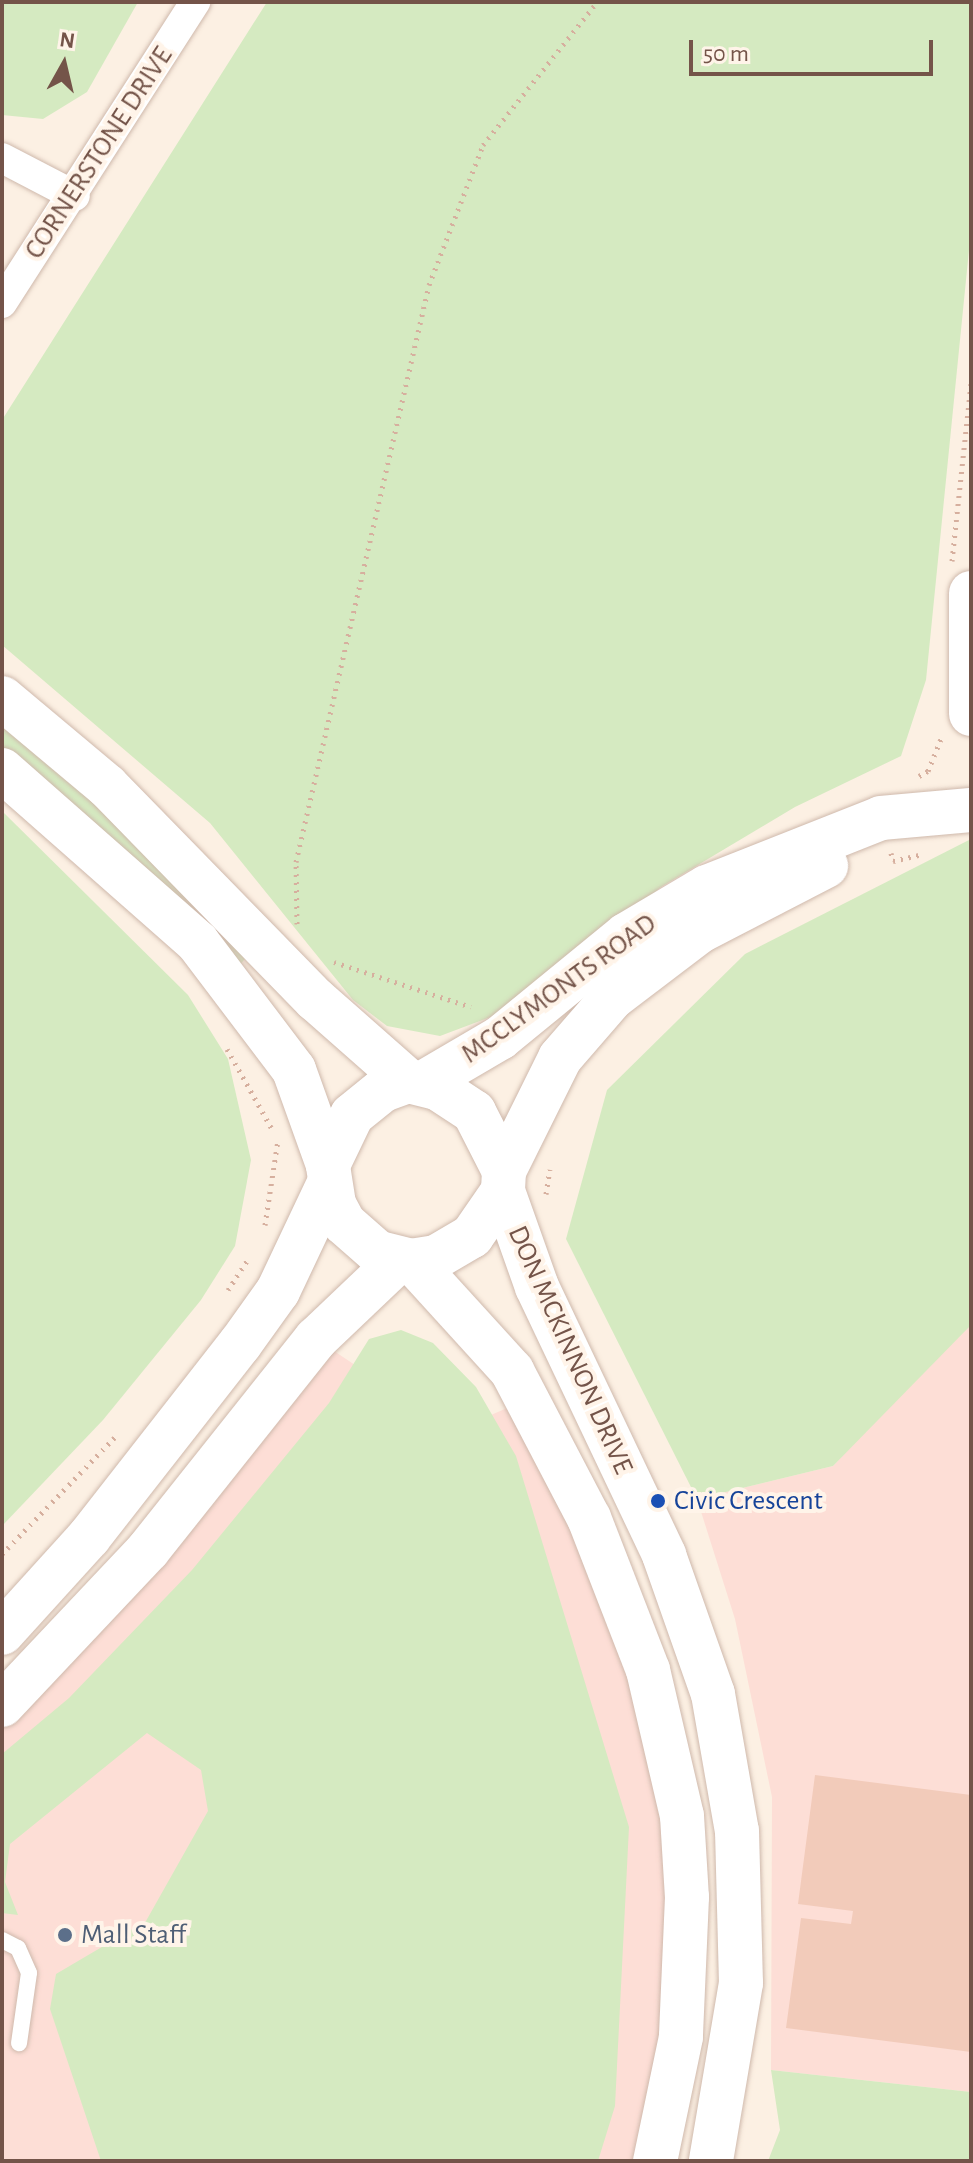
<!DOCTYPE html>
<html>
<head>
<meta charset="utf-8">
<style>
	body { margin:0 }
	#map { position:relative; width:973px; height:2163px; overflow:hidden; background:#fcf0e3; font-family:"Alegreya Sans",sans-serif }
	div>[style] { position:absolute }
	.commercial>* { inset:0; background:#fdded6 }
	.green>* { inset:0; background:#d5eac1 }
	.building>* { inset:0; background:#f2cbba }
	.path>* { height:5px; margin-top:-2.5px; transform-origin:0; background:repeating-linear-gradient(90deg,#d6af9e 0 2px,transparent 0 8px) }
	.roads { filter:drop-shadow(0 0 2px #cfb9ac) drop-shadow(0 0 2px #cfb9ac) }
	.lane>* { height:16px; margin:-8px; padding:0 8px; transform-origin:8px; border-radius:8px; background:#fff }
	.street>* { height:30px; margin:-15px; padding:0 15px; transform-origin:15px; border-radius:15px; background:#fff }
	.secondary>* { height:44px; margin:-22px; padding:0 22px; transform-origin:22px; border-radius:22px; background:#fff }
	.dots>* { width:22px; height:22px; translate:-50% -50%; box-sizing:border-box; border:4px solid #fff4e9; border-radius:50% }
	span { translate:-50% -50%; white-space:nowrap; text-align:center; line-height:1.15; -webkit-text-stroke:8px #fff4e9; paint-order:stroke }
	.street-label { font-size:28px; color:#745449 }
	.transit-label { font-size:28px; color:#164399 }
	.left { translate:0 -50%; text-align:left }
	.service-label { font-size:28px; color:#4e5e75 }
	.frame { position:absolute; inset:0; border:4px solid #745449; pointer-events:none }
	.north { position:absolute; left:24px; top:24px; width:80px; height:80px; -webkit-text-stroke:6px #fff4e9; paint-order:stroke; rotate:8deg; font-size:22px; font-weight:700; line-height:32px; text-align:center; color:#745449 }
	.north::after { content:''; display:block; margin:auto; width:28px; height:36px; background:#745449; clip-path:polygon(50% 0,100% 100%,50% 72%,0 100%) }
	.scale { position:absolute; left:689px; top:40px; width:244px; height:36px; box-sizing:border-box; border:4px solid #745449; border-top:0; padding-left:10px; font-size:24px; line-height:28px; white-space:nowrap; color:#745449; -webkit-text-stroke:6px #fff4e9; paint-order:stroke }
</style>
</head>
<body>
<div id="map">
	<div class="commercial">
		<i style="clip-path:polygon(964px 1325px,971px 1325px,971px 2092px,771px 2070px,772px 1797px,735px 1619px,697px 1499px,833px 1466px)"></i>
		<i style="clip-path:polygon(316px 1339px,454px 1431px,528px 1399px,682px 1816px,655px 2161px,2px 2161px,2px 1705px)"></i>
	</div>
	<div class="green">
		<i style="clip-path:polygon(2px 2px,138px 2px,87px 92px,43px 119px,2px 115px)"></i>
		<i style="clip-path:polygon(267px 2px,971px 2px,971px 230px,926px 680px,901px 756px,795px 807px,661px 887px,525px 1004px,440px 1036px,387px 1026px,353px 1000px,210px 823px,2px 645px,2px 420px)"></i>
		<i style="clip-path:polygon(2px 717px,253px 949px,239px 966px,83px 814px,2px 748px)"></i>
		<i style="clip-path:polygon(2px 811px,188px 995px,228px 1059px,251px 1160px,235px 1246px,201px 1300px,103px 1420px,2px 1526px)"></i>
		<i style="clip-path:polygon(971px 839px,971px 1325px,833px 1466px,697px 1499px,566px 1239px,607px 1090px,745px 954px)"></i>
		<i style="clip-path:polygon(401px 1330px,433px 1343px,476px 1387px,516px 1456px,629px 1827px,615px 2106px,598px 2161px,101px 2161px,50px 2009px,56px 1974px,146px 1921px,208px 1811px,201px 1770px,147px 1733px,10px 1844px,5px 1882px,18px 1915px,2px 1913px,2px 1754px,69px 1698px,192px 1570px,329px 1403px,369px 1339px)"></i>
		<i style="clip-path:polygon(771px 2070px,971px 2092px,971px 2161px,768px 2161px,780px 2130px)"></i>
	</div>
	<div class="building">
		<i style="clip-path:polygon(815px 1775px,971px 1795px,971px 2052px,786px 2028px,801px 1918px,851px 1924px,853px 1911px,798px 1904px)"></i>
	</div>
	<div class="path">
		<i style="left:952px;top:561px;width:179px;rotate:-83.9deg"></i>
		<i style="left:919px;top:776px;width:10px;rotate:-29deg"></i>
		<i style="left:928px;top:771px;width:35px;rotate:-68deg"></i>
		<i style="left:891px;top:853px;width:8px;rotate:76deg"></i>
		<i style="left:893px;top:861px;width:27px;rotate:-13deg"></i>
		<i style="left:297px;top:924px;width:62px;rotate:-90.9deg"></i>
		<i style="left:296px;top:862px;width:592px;rotate:-77.02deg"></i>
		<i style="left:429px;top:285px;width:150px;rotate:-68.9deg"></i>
		<i style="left:483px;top:145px;width:183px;rotate:-51.4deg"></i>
		<i style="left:334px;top:962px;width:144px;rotate:18.2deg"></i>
		<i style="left:227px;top:1049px;width:90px;rotate:60.6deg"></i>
		<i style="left:546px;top:1194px;width:25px;rotate:-81deg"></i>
		<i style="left:265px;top:1225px;width:86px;rotate:-81.3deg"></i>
		<i style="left:228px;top:1290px;width:38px;rotate:-57deg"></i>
		<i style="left:2px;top:1554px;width:163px;rotate:-46deg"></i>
	</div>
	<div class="roads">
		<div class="lane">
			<i style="left:2px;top:1940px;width:18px;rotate:27deg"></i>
			<i style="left:18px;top:1948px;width:27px;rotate:66deg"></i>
			<i style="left:29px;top:1973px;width:71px;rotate:98.1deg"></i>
		</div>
		<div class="street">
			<i style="left:2px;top:158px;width:82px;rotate:27.5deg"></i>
			<i style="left:2px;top:303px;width:358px;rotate:-57.3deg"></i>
		</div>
		<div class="secondary">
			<i style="left:971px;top:593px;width:121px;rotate:90deg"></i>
			<i style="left:2px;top:698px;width:137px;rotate:40deg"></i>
			<i style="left:107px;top:786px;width:298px;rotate:45.7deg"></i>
			<i style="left:315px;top:999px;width:124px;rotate:41.4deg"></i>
			<i style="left:2px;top:770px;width:261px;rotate:41.4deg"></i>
			<i style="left:198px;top:943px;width:159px;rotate:52.9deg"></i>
			<i style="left:294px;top:1070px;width:101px;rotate:70.3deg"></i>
			<i style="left:408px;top:1081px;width:32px;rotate:14deg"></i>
			<i style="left:439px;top:1089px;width:42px;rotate:33.3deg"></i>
			<i style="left:474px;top:1112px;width:66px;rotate:63deg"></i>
			<i style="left:504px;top:1171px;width:20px;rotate:93deg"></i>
			<i style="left:503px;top:1191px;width:55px;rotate:124.6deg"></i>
			<i style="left:472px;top:1236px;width:42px;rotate:149.7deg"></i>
			<i style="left:436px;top:1257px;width:24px;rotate:171deg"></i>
			<i style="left:412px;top:1261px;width:36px;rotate:-166deg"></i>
			<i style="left:377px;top:1252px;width:44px;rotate:-138.7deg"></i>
			<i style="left:344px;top:1223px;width:21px;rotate:-118deg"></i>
			<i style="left:334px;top:1204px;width:39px;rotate:-99deg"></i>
			<i style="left:328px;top:1165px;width:55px;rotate:-64.4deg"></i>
			<i style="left:352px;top:1115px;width:40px;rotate:-39deg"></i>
			<i style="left:383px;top:1090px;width:27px;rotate:-20deg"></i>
			<i style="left:423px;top:1083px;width:89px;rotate:-30.3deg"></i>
			<i style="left:500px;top:1038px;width:163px;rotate:-39.3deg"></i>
			<i style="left:626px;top:935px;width:94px;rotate:-30.7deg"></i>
			<i style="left:707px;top:887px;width:187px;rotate:-21.6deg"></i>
			<i style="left:881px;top:818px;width:90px;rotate:-5.1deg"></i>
			<i style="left:504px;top:1171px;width:126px;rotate:-63.6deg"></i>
			<i style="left:560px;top:1058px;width:79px;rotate:-49.1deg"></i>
			<i style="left:612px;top:998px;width:111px;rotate:-37.3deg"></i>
			<i style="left:700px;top:931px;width:142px;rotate:-27.3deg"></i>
			<i style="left:503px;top:1191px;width:102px;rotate:70.5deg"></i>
			<i style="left:537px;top:1287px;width:297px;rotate:64.6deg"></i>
			<i style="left:664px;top:1555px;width:147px;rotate:70.6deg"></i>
			<i style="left:713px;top:1694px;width:139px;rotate:80.1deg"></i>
			<i style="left:737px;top:1831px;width:152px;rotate:88.5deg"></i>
			<i style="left:741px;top:1983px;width:181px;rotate:99.6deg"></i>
			<i style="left:412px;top:1261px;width:149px;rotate:47.7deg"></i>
			<i style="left:512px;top:1371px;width:166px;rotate:62.4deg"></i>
			<i style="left:589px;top:1518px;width:163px;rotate:68.8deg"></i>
			<i style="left:648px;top:1670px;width:150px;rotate:76.9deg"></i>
			<i style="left:682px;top:1816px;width:81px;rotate:86.5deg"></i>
			<i style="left:687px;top:1897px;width:140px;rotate:92.5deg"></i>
			<i style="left:681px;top:2037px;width:127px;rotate:101.8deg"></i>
			<i style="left:2px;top:1633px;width:130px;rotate:-47.8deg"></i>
			<i style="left:89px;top:1537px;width:245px;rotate:-52deg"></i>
			<i style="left:240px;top:1344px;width:65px;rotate:-54.4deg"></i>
			<i style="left:278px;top:1291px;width:119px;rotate:-64.7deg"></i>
			<i style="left:2px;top:1705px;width:213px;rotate:-46.7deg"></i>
			<i style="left:148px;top:1550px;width:270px;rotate:-51.5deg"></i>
			<i style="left:316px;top:1339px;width:116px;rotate:-43.6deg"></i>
		</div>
	</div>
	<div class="dots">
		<i style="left:658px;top:1501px;background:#1a4fb4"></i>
		<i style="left:65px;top:1935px;background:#5c6f8a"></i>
	</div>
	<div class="street-label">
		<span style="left:99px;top:153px;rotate:-57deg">CORNERSTONE DRIVE</span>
		<span style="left:559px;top:989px;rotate:-36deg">MCCLYMONTS ROAD</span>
		<span style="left:570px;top:1350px;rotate:66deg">DON MCKINNON DRIVE</span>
	</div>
	<div class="transit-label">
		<span class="left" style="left:674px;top:1501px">Civic Crescent</span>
	</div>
	<div class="service-label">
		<span class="left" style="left:81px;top:1935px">Mall Staff</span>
	</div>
	<div class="frame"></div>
	<div class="north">N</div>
	<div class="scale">50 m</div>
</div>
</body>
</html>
